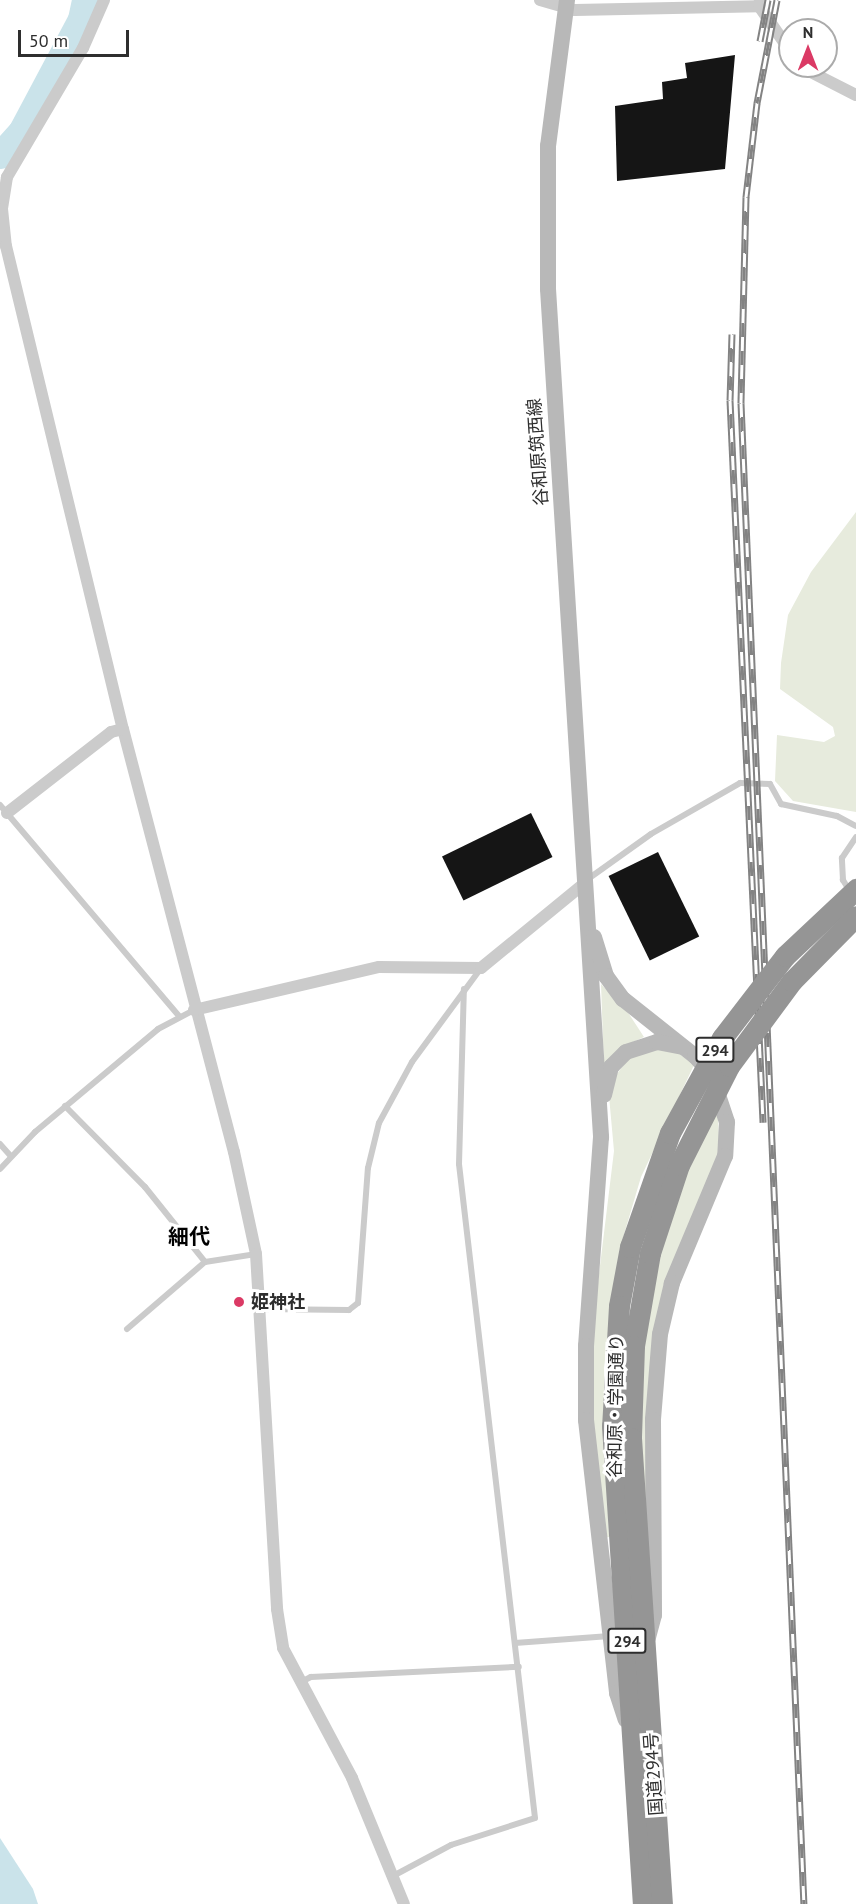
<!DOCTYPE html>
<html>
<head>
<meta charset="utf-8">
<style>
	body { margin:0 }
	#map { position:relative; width:856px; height:1904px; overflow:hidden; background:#fff; font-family:"PT Sans","Noto Sans JP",sans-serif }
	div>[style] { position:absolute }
	.green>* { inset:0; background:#e7ebdd }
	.water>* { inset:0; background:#cae3ea }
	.river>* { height:27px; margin:-13.5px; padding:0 13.5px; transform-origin:13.5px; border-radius:13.5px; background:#cae3ea }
	.building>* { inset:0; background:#151515; transform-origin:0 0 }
	.lane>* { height:6px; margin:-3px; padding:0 3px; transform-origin:3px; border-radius:3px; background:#cbcbcb }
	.street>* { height:12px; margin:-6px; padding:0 6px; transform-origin:6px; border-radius:6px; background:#cbcbcb }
	.secondary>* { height:16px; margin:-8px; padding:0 8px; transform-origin:8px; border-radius:8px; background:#b8b8b8 }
	.highway>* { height:21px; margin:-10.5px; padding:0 10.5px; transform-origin:10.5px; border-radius:10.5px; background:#959595 }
	.rail>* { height:7px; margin-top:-3.5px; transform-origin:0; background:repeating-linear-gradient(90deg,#fff 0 14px,#838383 0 28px); box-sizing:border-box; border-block:2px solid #838383 }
	.highway-bridge>* { height:21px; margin:-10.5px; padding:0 10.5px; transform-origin:10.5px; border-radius:10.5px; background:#959595 }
	.dots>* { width:16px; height:16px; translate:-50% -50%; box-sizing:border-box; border:3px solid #fff; border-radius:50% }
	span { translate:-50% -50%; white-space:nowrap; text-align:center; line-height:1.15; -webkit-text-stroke:6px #fff; paint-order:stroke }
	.shield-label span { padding:2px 4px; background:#fff; border:2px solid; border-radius:4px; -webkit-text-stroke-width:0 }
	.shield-label { font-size:16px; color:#2e2e2e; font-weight:700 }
	.street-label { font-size:18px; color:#2e2e2e }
	.poi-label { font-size:18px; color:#2e2e2e; font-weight:700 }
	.left { translate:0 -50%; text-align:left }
	.quarter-label { font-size:21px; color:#000; font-weight:700 }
	.north { position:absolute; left:778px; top:18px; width:60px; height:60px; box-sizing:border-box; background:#fff; border:2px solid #ababab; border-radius:50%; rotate:0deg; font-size:16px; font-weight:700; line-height:24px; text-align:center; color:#2e2e2e }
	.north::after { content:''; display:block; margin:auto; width:21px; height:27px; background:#db3a65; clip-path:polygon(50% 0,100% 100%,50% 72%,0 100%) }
	.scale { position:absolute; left:18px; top:30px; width:111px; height:27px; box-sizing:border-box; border:3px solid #2e2e2e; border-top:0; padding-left:8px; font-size:18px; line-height:21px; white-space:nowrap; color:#2e2e2e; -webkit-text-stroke:4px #fff; paint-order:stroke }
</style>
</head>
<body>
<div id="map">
	<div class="green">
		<i style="clip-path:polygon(856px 512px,856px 812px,793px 801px,775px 781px,777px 735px,824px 742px,835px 736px,833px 727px,780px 689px,781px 663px,788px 615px,811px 572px)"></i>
		<i style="clip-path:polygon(601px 984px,629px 1014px,644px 1037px,624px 1046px,604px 1068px)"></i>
		<i style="clip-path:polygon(652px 1047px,677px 1052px,694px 1065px,641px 1177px,620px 1248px,604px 1368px,609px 1537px,603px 1538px,593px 1413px,594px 1315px,614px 1151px,609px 1096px,611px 1082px,628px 1059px)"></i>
		<i style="clip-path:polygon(717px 1104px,720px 1152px,661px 1305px,648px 1532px,638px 1429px,642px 1343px,649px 1289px,679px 1189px)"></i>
	</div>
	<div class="water">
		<i style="clip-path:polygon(0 1838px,33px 1889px,38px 1904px,0 1904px)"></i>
	</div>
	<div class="river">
		<i style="left:0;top:155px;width:31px;rotate:-48deg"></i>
		<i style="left:21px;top:132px;width:128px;rotate:-62deg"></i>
		<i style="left:81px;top:19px;width:19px;rotate:-78deg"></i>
	</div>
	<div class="building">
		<i style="clip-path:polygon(735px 55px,725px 169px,617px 181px,615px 106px,663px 99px,662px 82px,687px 78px,685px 63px)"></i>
		<i style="left:531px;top:813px;width:49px;height:99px;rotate:64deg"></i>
		<i style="left:658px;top:852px;width:94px;height:55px;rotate:64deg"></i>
	</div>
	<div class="lane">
		<i style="left:0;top:805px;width:277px;rotate:49.7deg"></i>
		<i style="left:588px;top:879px;width:77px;rotate:-35.5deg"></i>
		<i style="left:651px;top:834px;width:103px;rotate:-29.8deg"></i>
		<i style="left:740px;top:783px;width:30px;rotate:2deg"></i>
		<i style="left:770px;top:784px;width:23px;rotate:61deg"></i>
		<i style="left:781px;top:804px;width:57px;rotate:12.1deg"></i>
		<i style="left:837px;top:816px;width:21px;rotate:28deg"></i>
		<i style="left:849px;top:890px;width:12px;rotate:-121deg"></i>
		<i style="left:843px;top:880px;width:22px;rotate:-93deg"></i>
		<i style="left:842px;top:858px;width:25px;rotate:-56deg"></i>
		<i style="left:65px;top:1106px;width:114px;rotate:45.4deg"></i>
		<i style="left:145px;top:1187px;width:96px;rotate:51.3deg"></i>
		<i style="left:0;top:1144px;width:15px;rotate:48deg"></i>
		<i style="left:0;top:1169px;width:51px;rotate:-46.6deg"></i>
		<i style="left:35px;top:1132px;width:160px;rotate:-39.9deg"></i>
		<i style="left:158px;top:1029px;width:41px;rotate:-27.8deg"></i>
		<i style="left:262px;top:1309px;width:87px;rotate:0.7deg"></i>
		<i style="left:349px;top:1310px;width:11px;rotate:-38deg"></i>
		<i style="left:358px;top:1303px;width:135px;rotate:-85.8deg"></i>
		<i style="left:368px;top:1168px;width:46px;rotate:-76.3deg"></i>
		<i style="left:379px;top:1123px;width:69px;rotate:-61.6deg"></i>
		<i style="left:412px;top:1062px;width:117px;rotate:-53.7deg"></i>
		<i style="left:127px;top:1329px;width:103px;rotate:-40.7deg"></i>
		<i style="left:205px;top:1262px;width:52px;rotate:-8.9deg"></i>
		<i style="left:515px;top:1643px;width:95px;rotate:-4.2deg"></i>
		<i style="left:301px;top:1682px;width:11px;rotate:-27deg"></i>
		<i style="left:311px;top:1677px;width:208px;rotate:-2.8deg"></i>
		<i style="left:393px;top:1876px;width:66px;rotate:-28.1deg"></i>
		<i style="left:451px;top:1845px;width:88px;rotate:-17.8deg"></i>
		<i style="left:535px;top:1818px;width:658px;rotate:-96.63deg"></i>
		<i style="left:459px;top:1164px;width:175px;rotate:-88.4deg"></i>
	</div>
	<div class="street">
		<i style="left:104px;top:0;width:52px;rotate:113.6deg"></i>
		<i style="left:83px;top:48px;width:150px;rotate:120.5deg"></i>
		<i style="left:7px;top:177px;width:32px;rotate:99deg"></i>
		<i style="left:2px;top:209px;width:37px;rotate:84deg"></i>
		<i style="left:6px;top:246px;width:497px;rotate:76.4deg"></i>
		<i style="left:123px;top:729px;width:437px;rotate:75.3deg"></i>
		<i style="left:234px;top:1152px;width:104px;rotate:77.8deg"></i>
		<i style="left:256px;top:1254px;width:356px;rotate:86.6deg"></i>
		<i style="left:277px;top:1609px;width:39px;rotate:81deg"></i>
		<i style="left:283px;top:1648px;width:147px;rotate:62deg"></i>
		<i style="left:352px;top:1778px;width:136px;rotate:67.6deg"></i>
		<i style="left:540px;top:0;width:36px;rotate:16deg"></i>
		<i style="left:575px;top:10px;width:184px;rotate:-1.2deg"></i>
		<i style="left:760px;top:0;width:6px;rotate:99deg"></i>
		<i style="left:759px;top:6px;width:55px;rotate:55.4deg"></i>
		<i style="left:799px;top:66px;width:64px;rotate:27deg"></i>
		<i style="left:7px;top:813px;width:132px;rotate:-37.9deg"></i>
		<i style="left:111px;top:732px;width:12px;rotate:-14deg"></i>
		<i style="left:194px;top:1010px;width:190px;rotate:-13.1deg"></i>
		<i style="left:379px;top:967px;width:102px;rotate:0.6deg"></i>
		<i style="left:481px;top:968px;width:136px;rotate:-39.3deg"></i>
	</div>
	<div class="secondary">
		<i style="left:567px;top:0;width:147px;rotate:97.4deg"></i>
		<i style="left:548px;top:146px;width:143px;rotate:90deg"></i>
		<i style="left:548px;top:289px;width:850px;rotate:86.42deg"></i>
		<i style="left:601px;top:1137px;width:210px;rotate:94.1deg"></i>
		<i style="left:586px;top:1346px;width:74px;rotate:90deg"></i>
		<i style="left:586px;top:1420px;width:275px;rotate:83.5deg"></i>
		<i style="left:617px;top:1693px;width:28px;rotate:72deg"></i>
		<i style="left:594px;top:937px;width:41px;rotate:72.9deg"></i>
		<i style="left:606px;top:976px;width:29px;rotate:54deg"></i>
		<i style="left:623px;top:999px;width:92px;rotate:38.4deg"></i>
		<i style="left:695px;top:1056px;width:24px;rotate:48deg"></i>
		<i style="left:711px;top:1074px;width:51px;rotate:71.6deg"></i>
		<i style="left:727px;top:1122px;width:34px;rotate:93deg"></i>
		<i style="left:725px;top:1156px;width:138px;rotate:112.7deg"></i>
		<i style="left:672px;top:1283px;width:52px;rotate:103.2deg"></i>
		<i style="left:660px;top:1334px;width:86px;rotate:94.7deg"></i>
		<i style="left:653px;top:1420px;width:195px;rotate:89.7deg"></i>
		<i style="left:654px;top:1615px;width:24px;rotate:105deg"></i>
		<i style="left:604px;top:1095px;width:29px;rotate:-76deg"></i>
		<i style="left:611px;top:1067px;width:21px;rotate:-45deg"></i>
		<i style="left:626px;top:1052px;width:33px;rotate:-18deg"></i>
		<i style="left:657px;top:1042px;width:25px;rotate:11deg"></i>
	</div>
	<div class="highway">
		<i style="left:630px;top:1247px;width:60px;rotate:100.6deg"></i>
		<i style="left:619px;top:1306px;width:120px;rotate:93.3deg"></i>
		<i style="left:612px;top:1426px;width:479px;rotate:86.3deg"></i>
		<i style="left:650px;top:1253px;width:94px;rotate:99.8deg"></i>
		<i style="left:634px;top:1346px;width:92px;rotate:91.9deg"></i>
		<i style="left:631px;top:1438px;width:467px;rotate:86.2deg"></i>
	</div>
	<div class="rail">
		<i style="left:777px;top:0;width:105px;rotate:101deg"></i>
		<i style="left:757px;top:103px;width:95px;rotate:96.7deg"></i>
		<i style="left:746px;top:197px;width:206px;rotate:91.4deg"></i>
		<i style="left:741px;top:403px;width:1502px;rotate:87.6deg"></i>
		<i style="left:760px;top:41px;width:42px;rotate:-79deg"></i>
		<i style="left:732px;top:334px;width:66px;rotate:91.7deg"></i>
		<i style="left:730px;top:400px;width:723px;rotate:87.38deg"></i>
	</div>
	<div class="highway-bridge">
		<i style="left:630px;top:1247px;width:121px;rotate:-70.7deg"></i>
		<i style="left:670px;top:1133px;width:108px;rotate:-61.3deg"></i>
		<i style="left:722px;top:1038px;width:103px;rotate:-52.5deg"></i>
		<i style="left:785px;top:956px;width:98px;rotate:-43.3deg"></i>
		<i style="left:650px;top:1253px;width:93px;rotate:-71.8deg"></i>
		<i style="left:679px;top:1165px;width:111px;rotate:-63.2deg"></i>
		<i style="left:729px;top:1066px;width:106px;rotate:-53.5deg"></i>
		<i style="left:792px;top:981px;width:91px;rotate:-45.4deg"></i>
	</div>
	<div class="dots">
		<i style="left:239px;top:1302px;background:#db3a65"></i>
	</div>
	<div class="shield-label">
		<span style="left:715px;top:1050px">294</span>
		<span style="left:627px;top:1641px">294</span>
	</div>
	<div class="street-label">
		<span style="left:538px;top:452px;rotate:-94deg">谷和原筑西線</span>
		<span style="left:616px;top:1406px;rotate:-89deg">谷和原・学園通り</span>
		<span style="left:654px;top:1774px;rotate:-94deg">国道294号</span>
	</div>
	<div class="poi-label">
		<span class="left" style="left:251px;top:1302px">姫神社</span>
	</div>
	<div class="quarter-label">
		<span style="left:189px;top:1237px">細代</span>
	</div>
	<div class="north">N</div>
	<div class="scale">50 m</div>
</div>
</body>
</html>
